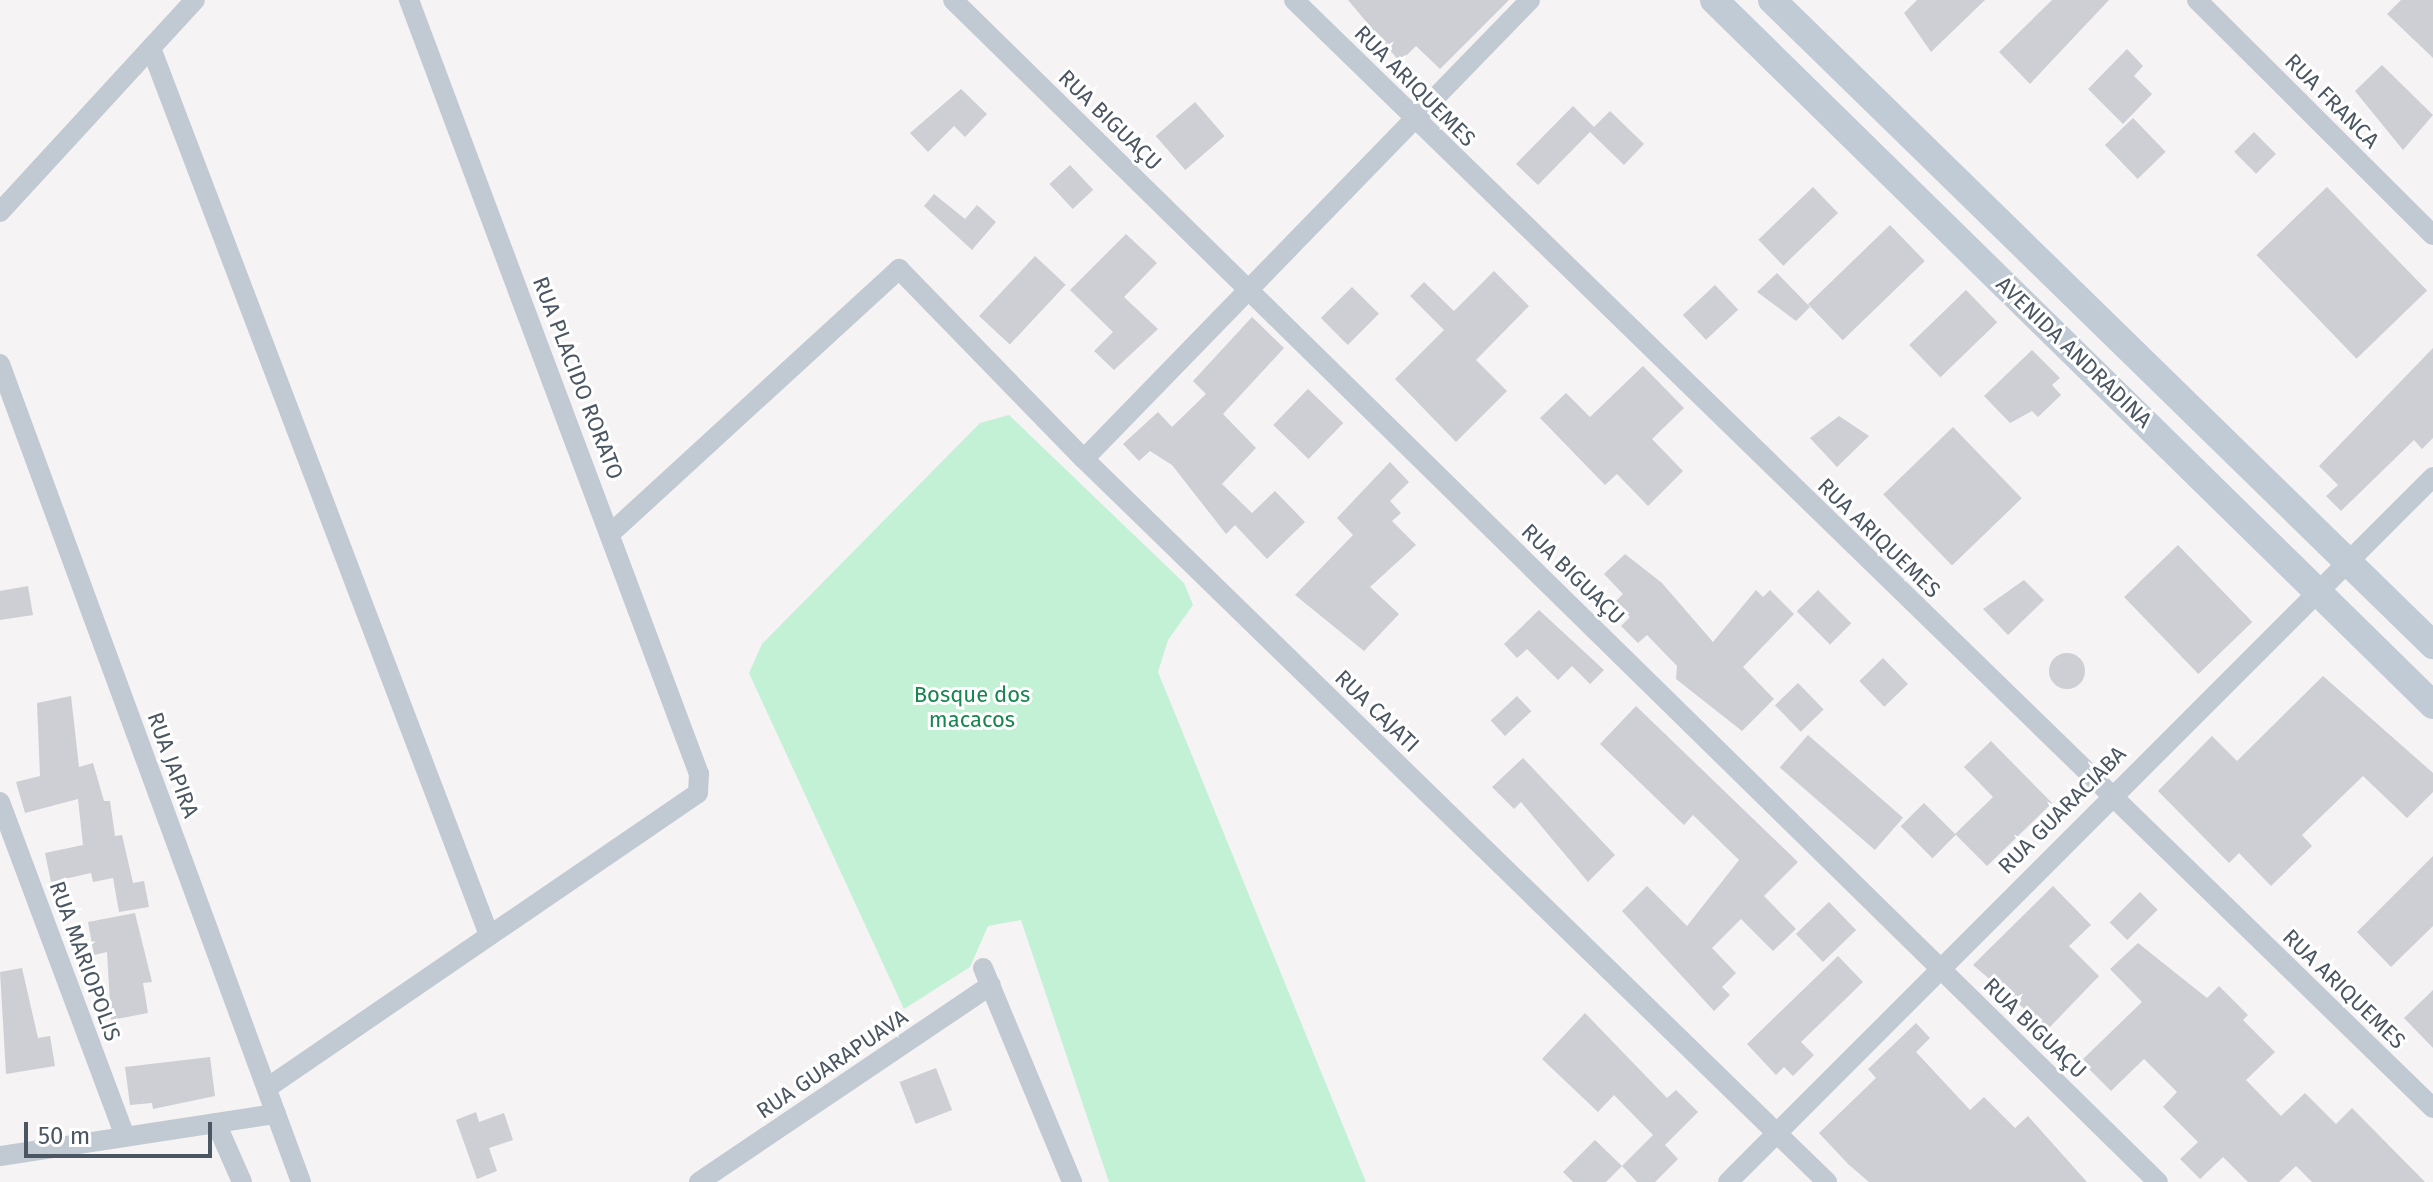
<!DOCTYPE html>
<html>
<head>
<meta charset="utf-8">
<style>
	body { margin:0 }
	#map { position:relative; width:2433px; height:1182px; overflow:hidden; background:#f5f3f3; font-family:"Fira Sans",sans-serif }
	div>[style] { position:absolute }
	.green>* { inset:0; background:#c3f1d5 }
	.building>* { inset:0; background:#cdcfd5; transform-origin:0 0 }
	.round { border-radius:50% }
	.street>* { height:20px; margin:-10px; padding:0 10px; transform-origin:10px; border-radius:10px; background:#c1cad2 }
	.secondary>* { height:28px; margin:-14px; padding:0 14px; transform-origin:14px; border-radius:14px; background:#c1cbd6 }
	span { translate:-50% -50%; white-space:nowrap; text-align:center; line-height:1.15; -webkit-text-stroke:6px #fff; paint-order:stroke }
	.street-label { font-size:22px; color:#4a5661 }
	.park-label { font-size:22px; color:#17864f }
	.scale { position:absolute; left:24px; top:1122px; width:188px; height:36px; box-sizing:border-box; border:4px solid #4a5661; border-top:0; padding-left:10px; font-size:24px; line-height:28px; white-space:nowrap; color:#4a5661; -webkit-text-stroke:6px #fff; paint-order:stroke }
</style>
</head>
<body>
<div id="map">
	<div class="green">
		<i style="clip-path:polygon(1009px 415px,1184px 583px,1193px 605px,1168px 640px,1158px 672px,1366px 1182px,1109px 1182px,1021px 920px,988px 926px,970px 967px,904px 1009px,749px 673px,762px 644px,980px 423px)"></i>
	</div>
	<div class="building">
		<i style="clip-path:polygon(1348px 0,1509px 0,1440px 69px,1416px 46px,1400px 62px)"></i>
		<i style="clip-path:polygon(1917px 0,1985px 0,1931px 52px,1904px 13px)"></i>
		<i style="clip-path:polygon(2052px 0,2109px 0,2030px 84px,1999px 52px)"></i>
		<i style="clip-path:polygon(2401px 0,2433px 0,2433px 58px,2387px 14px)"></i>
		<i style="clip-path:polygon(2127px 49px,2143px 66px,2134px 76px,2152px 94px,2123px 124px,2088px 89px)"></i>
		<i style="clip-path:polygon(2382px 65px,2433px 115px,2403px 150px,2355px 91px)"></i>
		<i style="clip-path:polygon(961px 89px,987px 114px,965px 137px,954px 126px,928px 152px,910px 133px)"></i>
		<i style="left:1195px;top:102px;width:45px;height:52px;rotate:49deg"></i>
		<i style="clip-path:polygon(1573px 106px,1594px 127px,1610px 111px,1644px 144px,1624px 165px,1590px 132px,1538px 185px,1516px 164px)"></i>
		<i style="left:2133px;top:118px;width:47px;height:39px;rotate:46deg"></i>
		<i style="left:2254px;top:132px;width:31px;height:28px;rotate:45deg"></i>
		<i style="left:1070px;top:165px;width:34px;height:28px;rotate:47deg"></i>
		<i style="left:1813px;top:187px;width:36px;height:76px;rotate:46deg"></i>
		<i style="left:2327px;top:187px;width:144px;height:98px;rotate:46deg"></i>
		<i style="clip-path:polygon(934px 194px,965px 219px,977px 205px,996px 222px,972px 250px,924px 206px)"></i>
		<i style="left:1890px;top:225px;width:50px;height:114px;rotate:46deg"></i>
		<i style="clip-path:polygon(1126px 234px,1157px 263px,1124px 297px,1158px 329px,1114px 370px,1094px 351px,1113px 332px,1070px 290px)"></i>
		<i style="left:1035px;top:256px;width:42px;height:82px;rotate:43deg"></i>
		<i style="clip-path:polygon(1494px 271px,1529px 306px,1476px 360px,1507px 391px,1456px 442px,1395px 379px,1444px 330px,1410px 296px,1424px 282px,1454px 311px)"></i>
		<i style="clip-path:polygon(1777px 273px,1810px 307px,1796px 321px,1757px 292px)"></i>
		<i style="left:1715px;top:285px;width:34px;height:44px;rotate:47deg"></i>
		<i style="left:1352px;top:287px;width:38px;height:44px;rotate:45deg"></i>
		<i style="left:1966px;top:290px;width:45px;height:79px;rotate:46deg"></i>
		<i style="clip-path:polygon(1252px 317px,1284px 348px,1223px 414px,1256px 448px,1222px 484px,1252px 513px,1275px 491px,1305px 522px,1267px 559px,1235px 525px,1226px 534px,1172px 465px,1150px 451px,1139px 461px,1123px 444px,1158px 412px,1172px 427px,1206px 394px,1193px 381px)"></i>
		<i style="clip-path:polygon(2433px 348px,2433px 438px,2422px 449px,2414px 440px,2341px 511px,2326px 496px,2338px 485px,2319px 466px)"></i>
		<i style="clip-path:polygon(2032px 350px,2060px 378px,2052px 385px,2061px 395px,2038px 417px,2032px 411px,2010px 423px,1984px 396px)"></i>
		<i style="clip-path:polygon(1643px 366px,1684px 408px,1652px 439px,1683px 471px,1648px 506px,1617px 474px,1605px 485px,1540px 418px,1566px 393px,1590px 417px)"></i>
		<i style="left:1308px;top:389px;width:49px;height:50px;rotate:44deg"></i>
		<i style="clip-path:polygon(1839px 416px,1869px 436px,1837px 467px,1810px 438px)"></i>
		<i style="left:1953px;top:427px;width:99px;height:97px;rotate:46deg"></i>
		<i style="clip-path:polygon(1390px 462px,1409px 482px,1390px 501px,1401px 513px,1392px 521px,1416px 545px,1370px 587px,1399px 614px,1364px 651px,1295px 595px,1353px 535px,1337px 518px)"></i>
		<i style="left:2178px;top:545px;width:107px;height:75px;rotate:46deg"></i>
		<i style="clip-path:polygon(1625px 554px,1662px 583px,1713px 642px,1756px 590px,1763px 597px,1770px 590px,1794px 614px,1743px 667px,1774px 699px,1742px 731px,1676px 679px,1677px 666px,1647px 635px,1638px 643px,1621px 626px,1630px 617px,1615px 602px,1623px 594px,1604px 574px)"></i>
		<i style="clip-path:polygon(2024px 580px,2044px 600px,2008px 635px,1983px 609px)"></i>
		<i style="clip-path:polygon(28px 586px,33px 615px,0 620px,0 591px)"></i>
		<i style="left:1818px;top:590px;width:47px;height:30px;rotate:45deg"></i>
		<i style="clip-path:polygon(1539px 610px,1604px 670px,1590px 684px,1572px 666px,1558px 680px,1527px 649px,1517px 658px,1504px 644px)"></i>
		<i class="round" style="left:2049px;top:653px;width:36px;height:36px"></i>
		<i style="left:1883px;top:658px;width:36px;height:33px;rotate:46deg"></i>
		<i style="clip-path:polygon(2323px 676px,2433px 773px,2433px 792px,2407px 818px,2363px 776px,2302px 835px,2312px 846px,2271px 886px,2239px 853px,2229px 863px,2158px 791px,2212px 736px,2237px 761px)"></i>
		<i style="left:1798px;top:683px;width:37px;height:32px;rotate:46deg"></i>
		<i style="clip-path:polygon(71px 696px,79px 767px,93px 763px,104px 801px,110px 801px,115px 836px,122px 835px,133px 883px,144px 881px,149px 907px,119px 912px,113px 878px,93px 882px,91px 873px,51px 882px,45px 853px,83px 845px,78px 799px,25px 813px,16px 782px,40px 776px,37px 703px)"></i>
		<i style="left:1517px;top:696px;width:21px;height:36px;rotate:47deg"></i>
		<i style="clip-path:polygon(1636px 706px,1798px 862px,1764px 896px,1796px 929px,1773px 951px,1741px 919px,1712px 948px,1736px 973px,1722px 987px,1730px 995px,1714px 1011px,1622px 911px,1647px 886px,1687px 926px,1739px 860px,1693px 815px,1684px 825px,1600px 744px)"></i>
		<i style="left:1808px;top:735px;width:126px;height:43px;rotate:41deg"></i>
		<i style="clip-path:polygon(1991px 741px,2052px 803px,1987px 866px,1955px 834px,1993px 797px,1964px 767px)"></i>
		<i style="clip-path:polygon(1523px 758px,1615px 855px,1588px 882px,1521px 802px,1514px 809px,1492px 787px)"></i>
		<i style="left:1924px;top:803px;width:45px;height:33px;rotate:45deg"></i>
		<i style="clip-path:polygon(2433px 856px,2433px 926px,2391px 967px,2357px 932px)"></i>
		<i style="clip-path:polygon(2053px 886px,2091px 925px,2069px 946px,2099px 976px,2048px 1029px,1973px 965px)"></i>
		<i style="left:2140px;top:892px;width:25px;height:43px;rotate:45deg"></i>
		<i style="left:1829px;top:902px;width:39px;height:46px;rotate:46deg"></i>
		<i style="clip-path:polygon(135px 913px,152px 982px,143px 983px,148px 1013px,111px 1020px,107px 952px,94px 955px,88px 922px)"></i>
		<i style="clip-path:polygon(2138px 943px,2207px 998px,2219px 986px,2248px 1015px,2243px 1020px,2275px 1052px,2246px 1080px,2281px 1116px,2305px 1093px,2336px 1124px,2352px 1108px,2425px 1182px,2312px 1182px,2296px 1166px,2279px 1182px,2248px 1182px,2223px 1157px,2200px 1179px,2180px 1159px,2198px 1142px,2163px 1107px,2177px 1092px,2144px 1059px,2111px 1091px,2081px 1061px,2142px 1002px,2110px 969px)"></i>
		<i style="clip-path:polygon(1838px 956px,1863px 982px,1801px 1042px,1814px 1055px,1793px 1076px,1784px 1067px,1776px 1075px,1747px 1044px)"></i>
		<i style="clip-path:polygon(22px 968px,38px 1038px,50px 1036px,55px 1066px,6px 1074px,0 972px)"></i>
		<i style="clip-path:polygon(2433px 990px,2433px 1048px,2404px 1018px)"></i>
		<i style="clip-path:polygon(1585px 1013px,1667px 1098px,1676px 1090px,1698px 1112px,1665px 1145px,1678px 1159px,1655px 1182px,1637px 1182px,1622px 1166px,1653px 1135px,1614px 1095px,1598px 1112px,1542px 1059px)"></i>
		<i style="clip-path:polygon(1916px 1023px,1930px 1038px,1916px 1052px,1970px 1110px,1984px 1097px,2015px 1128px,2028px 1116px,2087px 1182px,1869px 1182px,1848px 1164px,1819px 1133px,1876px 1078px,1868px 1069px)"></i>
		<i style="clip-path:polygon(210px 1057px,215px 1096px,153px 1109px,152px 1103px,130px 1105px,125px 1067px)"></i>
		<i style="left:936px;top:1068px;width:45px;height:39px;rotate:69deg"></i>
		<i style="clip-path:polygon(476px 1112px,479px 1122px,504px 1113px,513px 1140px,489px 1148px,497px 1171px,477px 1179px,456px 1120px)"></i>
		<i style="clip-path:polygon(1595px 1140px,1622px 1166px,1606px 1182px,1573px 1182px,1563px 1172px)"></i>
	</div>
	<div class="street">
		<i style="left:953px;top:0;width:1688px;rotate:44.45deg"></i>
		<i style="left:1294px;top:0;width:1589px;rotate:44.21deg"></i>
		<i style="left:2197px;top:0;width:333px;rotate:44.9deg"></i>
		<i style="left:151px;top:48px;width:949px;rotate:69.14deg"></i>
		<i style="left:0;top:212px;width:288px;rotate:-47.4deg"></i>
		<i style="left:0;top:364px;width:872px;rotate:69.8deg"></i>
		<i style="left:1084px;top:459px;width:640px;rotate:-45.82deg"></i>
		<i style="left:611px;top:533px;width:391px;rotate:-42.5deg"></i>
		<i style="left:899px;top:269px;width:265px;rotate:45.8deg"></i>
		<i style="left:1084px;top:459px;width:1037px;rotate:44.22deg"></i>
		<i style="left:0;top:802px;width:357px;rotate:69.5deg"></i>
		<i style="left:983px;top:968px;width:232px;rotate:67.4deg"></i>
		<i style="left:267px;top:1088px;width:522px;rotate:-34.39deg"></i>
		<i style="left:698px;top:793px;width:19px;rotate:-87deg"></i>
		<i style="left:699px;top:774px;width:827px;rotate:-110.54deg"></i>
		<i style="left:216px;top:1123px;width:64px;rotate:66.2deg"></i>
		<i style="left:0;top:1156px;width:279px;rotate:-8.7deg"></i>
		<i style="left:699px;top:1182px;width:352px;rotate:-34deg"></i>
		<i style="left:1728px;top:1182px;width:997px;rotate:-45deg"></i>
	</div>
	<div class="secondary">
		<i style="left:1714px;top:0;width:1007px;rotate:44.44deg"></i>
		<i style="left:1772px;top:0;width:924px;rotate:44.3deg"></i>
	</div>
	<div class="street-label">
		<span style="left:1415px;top:86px;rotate:45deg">RUA ARIQUEMES</span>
		<span style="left:2332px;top:101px;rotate:45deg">RUA FRANCA</span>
		<span style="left:1110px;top:120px;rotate:44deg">RUA BIGUAÇU</span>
		<span style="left:2074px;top:352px;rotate:44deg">AVENIDA ANDRADINA</span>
		<span style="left:578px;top:378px;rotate:69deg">RUA PLACIDO RORATO</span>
		<span style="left:1879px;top:538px;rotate:44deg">RUA ARIQUEMES</span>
		<span style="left:1573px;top:574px;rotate:44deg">RUA BIGUAÇU</span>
		<span style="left:1377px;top:711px;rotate:44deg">RUA CAJATI</span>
		<span style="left:173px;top:765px;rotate:70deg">RUA JAPIRA</span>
		<span style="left:2062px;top:810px;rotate:-45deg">RUA GUARACIABA</span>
		<span style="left:85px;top:961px;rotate:70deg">RUA MARIOPOLIS</span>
		<span style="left:2344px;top:989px;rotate:44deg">RUA ARIQUEMES</span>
		<span style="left:2035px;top:1028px;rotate:44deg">RUA BIGUAÇU</span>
		<span style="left:832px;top:1064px;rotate:-34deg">RUA GUARAPUAVA</span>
	</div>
	<div class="park-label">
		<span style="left:972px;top:707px">Bosque dos<br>macacos</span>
	</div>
	<div class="scale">50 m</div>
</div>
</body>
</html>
